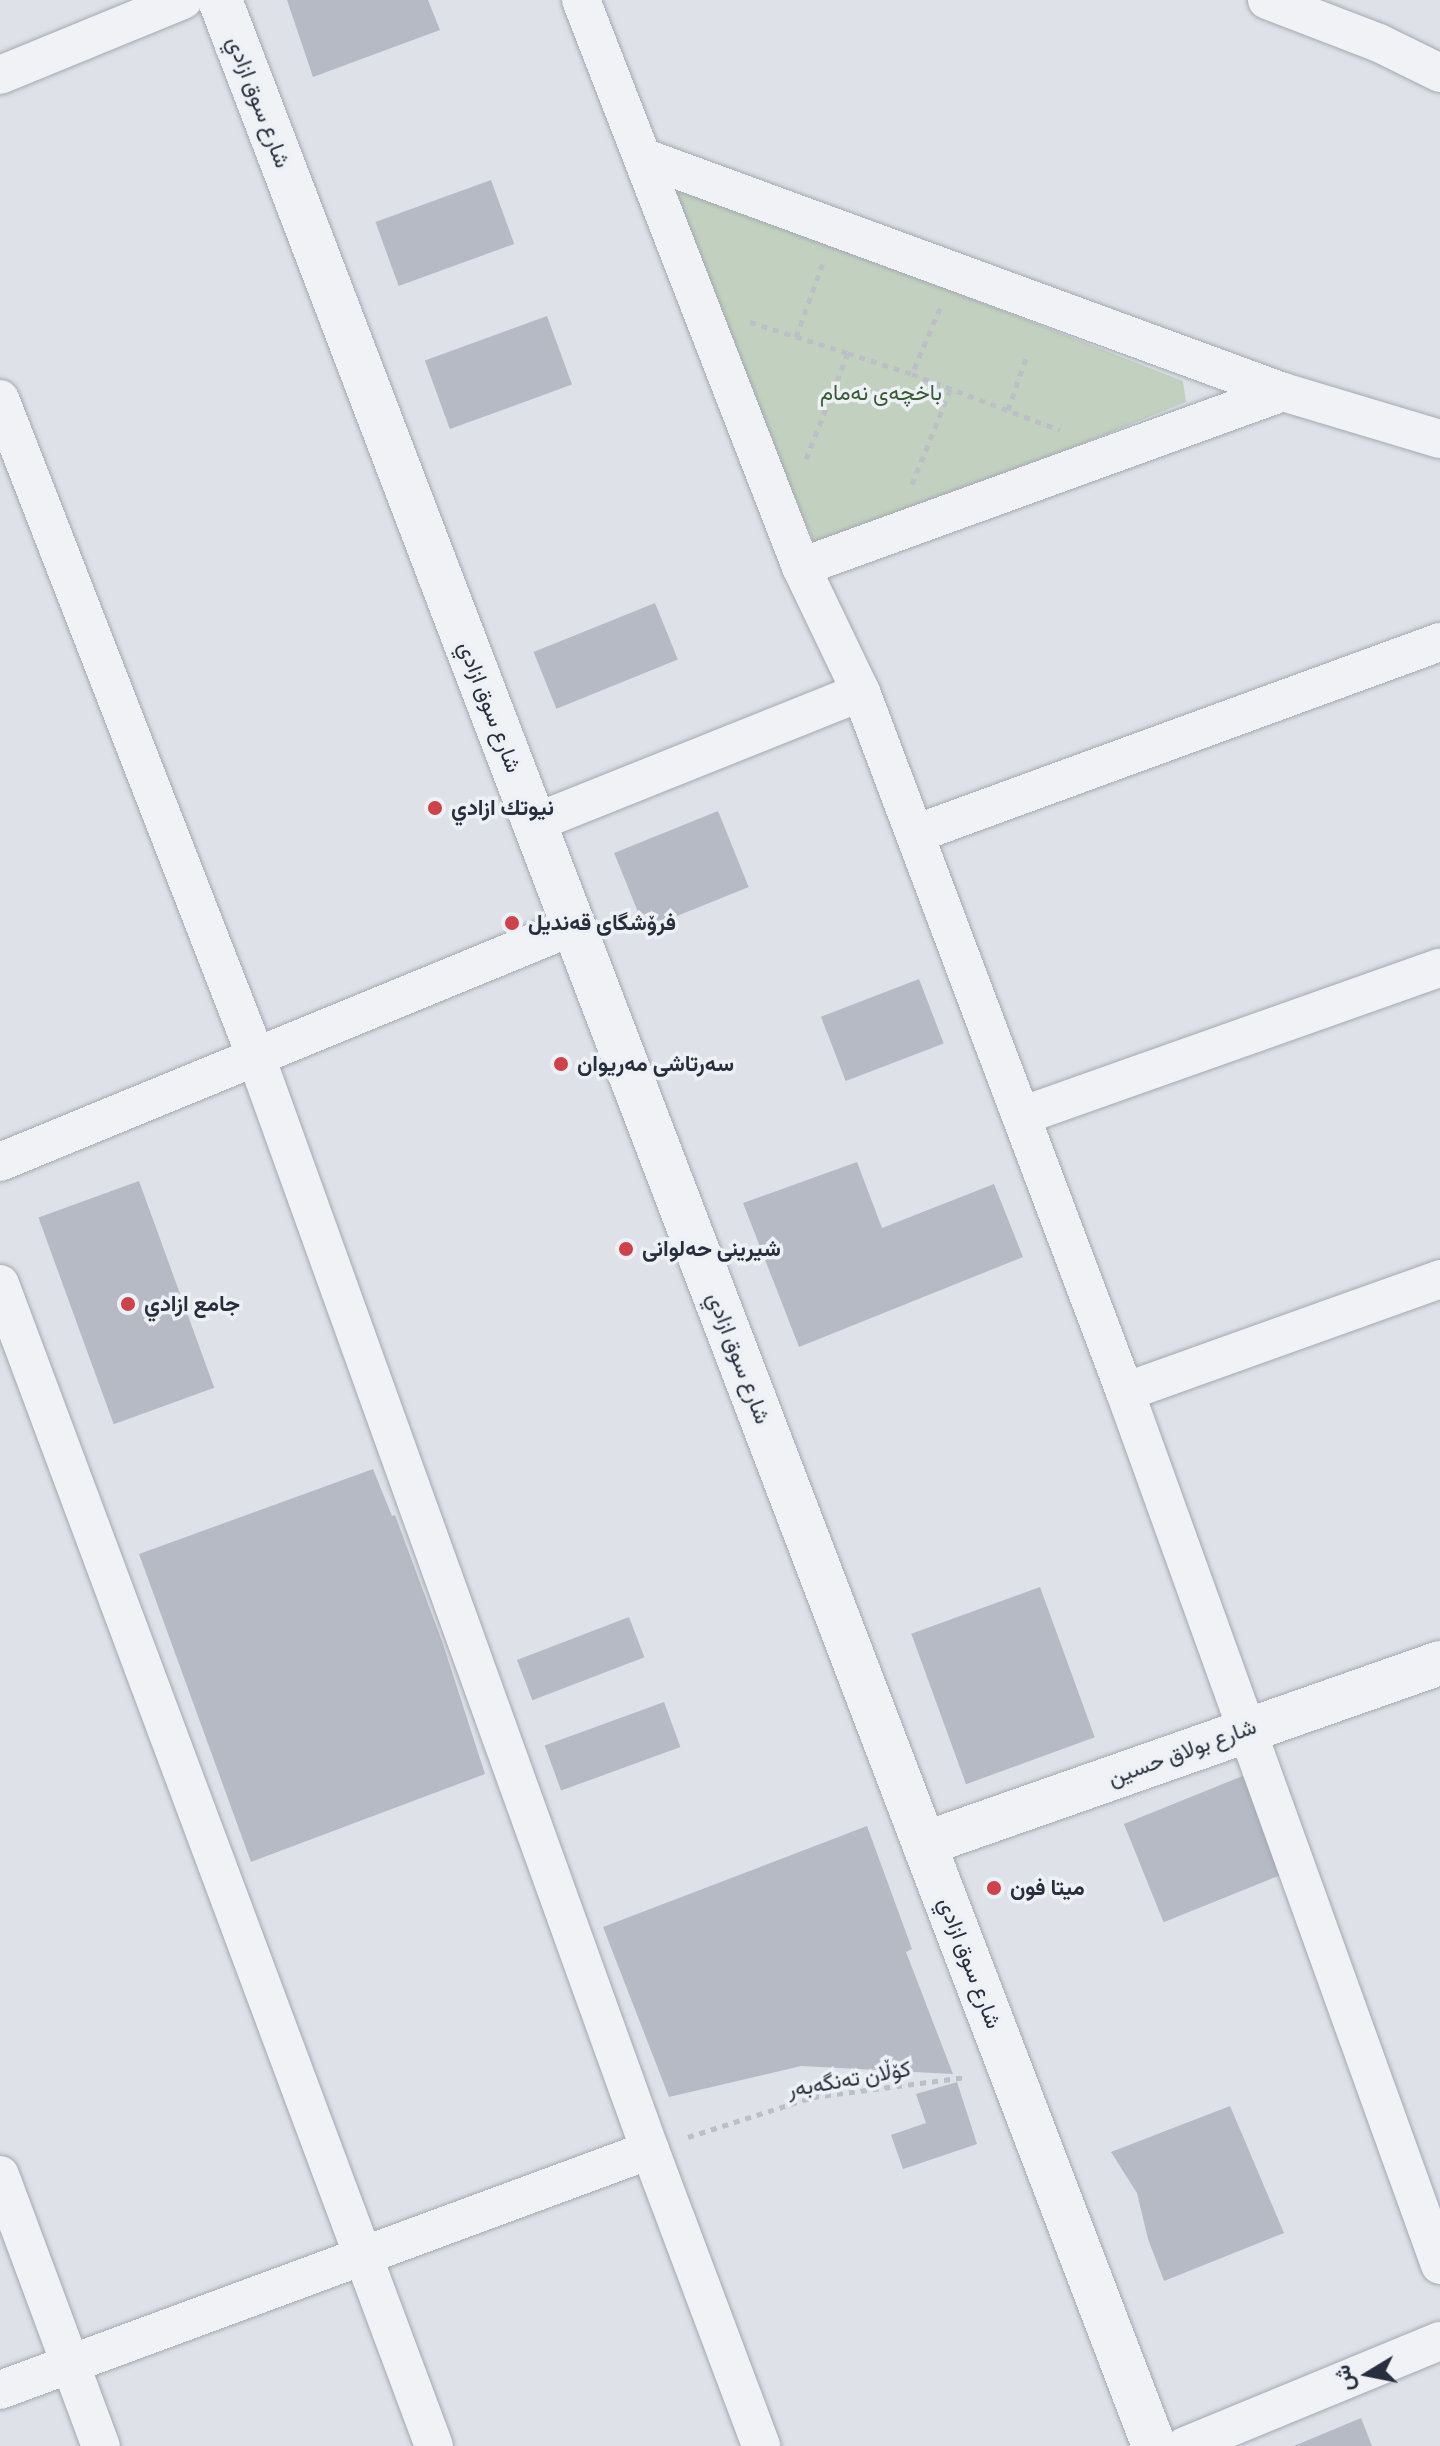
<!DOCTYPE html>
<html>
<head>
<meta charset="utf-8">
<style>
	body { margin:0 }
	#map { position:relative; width:1440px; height:2446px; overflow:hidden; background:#dee1e8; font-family:Signika,Vazirmatn,sans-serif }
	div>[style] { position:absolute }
	.green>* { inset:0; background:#c2d1bf }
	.building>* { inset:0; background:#b5bac4; transform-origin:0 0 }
	.path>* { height:5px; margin-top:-2.5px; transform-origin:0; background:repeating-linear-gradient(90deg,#bcbfc6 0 6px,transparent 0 12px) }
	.roads { filter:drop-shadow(0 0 2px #a3a8b2) drop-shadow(0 0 2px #a3a8b2) }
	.minor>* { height:38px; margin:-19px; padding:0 19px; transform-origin:19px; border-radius:19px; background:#f1f2f6 }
	.tertiary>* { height:44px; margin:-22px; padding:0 22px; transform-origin:22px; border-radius:22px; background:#f1f2f6 }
	.dots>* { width:22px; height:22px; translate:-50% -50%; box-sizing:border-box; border:4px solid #edf0f5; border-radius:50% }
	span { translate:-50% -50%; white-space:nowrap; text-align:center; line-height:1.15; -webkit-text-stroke:7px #edf0f5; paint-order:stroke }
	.street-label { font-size:22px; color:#272e3e }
	.park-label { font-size:22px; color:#385a35 }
	.poi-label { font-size:22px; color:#272e3e; font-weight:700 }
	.left { translate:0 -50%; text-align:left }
	.north { position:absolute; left:1328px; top:2334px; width:80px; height:80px; -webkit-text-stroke:6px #edf0f5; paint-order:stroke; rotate:260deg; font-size:22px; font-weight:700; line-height:32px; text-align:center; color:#272e3e }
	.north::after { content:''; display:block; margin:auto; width:28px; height:36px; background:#272e3e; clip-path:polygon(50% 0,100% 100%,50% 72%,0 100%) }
</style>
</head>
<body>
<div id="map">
	<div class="green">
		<i style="clip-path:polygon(671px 181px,1183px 381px,1186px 402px,966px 491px,814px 543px,748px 388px)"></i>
	</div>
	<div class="building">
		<i style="clip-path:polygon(287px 0,428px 0,440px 30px,313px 77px)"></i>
		<i style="left:491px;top:180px;width:68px;height:123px;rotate:70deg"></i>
		<i style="left:547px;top:316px;width:73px;height:130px;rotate:70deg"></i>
		<i style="left:655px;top:603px;width:61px;height:131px;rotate:68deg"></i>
		<i style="left:718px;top:811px;width:82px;height:112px;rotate:68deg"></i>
		<i style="left:919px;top:979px;width:69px;height:105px;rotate:69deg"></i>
		<i style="clip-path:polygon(857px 1162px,882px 1228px,994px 1184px,1023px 1257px,799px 1347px,743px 1203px)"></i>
		<i style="left:139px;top:1181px;width:220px;height:107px;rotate:70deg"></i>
		<i style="clip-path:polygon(373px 1469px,392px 1516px,395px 1515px,443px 1644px,485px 1774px,251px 1862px,139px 1554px)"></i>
		<i style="left:1040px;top:1587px;width:160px;height:137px;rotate:70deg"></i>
		<i style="left:629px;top:1617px;width:43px;height:120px;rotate:69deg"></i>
		<i style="left:664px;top:1702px;width:48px;height:127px;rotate:70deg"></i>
		<i style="left:1250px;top:1773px;width:106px;height:136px;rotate:68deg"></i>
		<i style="clip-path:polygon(867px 1826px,912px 1949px,906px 1952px,953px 2074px,801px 2066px,669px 2097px,603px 1927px)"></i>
		<i style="clip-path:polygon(957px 2082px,977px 2144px,903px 2169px,891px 2135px,926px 2123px,916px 2094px)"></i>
		<i style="clip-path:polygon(1230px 2106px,1284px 2233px,1164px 2281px,1148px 2239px,1137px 2193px,1111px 2152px)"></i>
		<i style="clip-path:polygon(1361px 2418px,1372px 2446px,1294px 2446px)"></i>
	</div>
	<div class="path">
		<i style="left:940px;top:308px;width:72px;rotate:113deg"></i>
		<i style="left:912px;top:374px;width:158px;rotate:20.7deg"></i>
		<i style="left:750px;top:322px;width:103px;rotate:17.6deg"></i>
		<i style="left:796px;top:337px;width:79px;rotate:-70deg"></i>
		<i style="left:1008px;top:410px;width:55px;rotate:-70.9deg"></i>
		<i style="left:806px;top:459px;width:114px;rotate:-68.4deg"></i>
		<i style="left:848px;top:353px;width:67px;rotate:18.2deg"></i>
		<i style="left:912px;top:484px;width:104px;rotate:-67.9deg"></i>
		<i style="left:688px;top:2137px;width:131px;rotate:-17.7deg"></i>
		<i style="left:813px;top:2097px;width:155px;rotate:-7.4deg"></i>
	</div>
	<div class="roads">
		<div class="minor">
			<i style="left:581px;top:0;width:608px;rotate:68.79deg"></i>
			<i style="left:801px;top:567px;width:139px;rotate:64.4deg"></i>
			<i style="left:861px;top:692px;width:748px;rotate:69.34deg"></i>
			<i style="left:1125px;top:1392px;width:928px;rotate:70.16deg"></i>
			<i style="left:1267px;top:0;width:120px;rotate:21deg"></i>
			<i style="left:1379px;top:43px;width:68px;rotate:26.2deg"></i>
			<i style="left:0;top:75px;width:198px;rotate:-22.3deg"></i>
			<i style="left:645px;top:158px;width:680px;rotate:20.14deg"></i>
			<i style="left:1283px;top:392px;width:164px;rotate:16.7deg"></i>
			<i style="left:0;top:399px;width:706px;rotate:68.74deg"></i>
			<i style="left:256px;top:1057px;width:1162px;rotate:70.18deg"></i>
			<i style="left:650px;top:2150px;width:316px;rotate:69.4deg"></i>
			<i style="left:801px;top:567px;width:513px;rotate:-19.95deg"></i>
			<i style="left:534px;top:823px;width:352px;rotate:-21.8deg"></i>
			<i style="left:915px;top:834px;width:559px;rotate:-20.09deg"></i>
			<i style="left:1021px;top:1116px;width:444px;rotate:-19.5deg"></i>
			<i style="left:0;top:1162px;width:621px;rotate:-22.35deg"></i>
			<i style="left:0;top:1284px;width:1240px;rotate:69.52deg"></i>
			<i style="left:1125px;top:1392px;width:335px;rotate:-19.7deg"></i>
			<i style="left:0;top:2175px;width:289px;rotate:69.6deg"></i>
			<i style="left:0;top:2390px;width:693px;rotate:-20.27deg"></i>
			<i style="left:1185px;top:2446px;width:276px;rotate:-22.4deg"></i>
		</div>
		<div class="tertiary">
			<i style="left:220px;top:0;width:2618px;rotate:69.1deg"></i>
			<i style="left:924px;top:1844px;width:547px;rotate:-19.33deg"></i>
		</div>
	</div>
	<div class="dots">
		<i style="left:435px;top:808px;background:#cd424b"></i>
		<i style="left:512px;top:923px;background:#cd424b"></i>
		<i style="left:561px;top:1064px;background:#cd424b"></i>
		<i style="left:626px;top:1249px;background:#cd424b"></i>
		<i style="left:128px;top:1304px;background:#cd424b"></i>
		<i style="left:994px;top:1888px;background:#cd424b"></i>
	</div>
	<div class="street-label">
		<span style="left:259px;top:102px;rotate:69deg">شارع سوق ازادي</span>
		<span style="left:490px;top:707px;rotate:69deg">شارع سوق ازادي</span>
		<span style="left:739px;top:1358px;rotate:69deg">شارع سوق ازادي</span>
		<span style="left:1182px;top:1752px;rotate:-20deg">شارع بولاق حسين</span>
		<span style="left:970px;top:1963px;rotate:69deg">شارع سوق ازادي</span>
		<span style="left:849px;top:2079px;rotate:-10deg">کۆڵان تەنگەبەر</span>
	</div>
	<div class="park-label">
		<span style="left:881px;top:393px">باخچەی نەمام</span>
	</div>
	<div class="poi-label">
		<span class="left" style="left:451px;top:808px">نيوتك ازادي</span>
		<span class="left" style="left:528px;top:923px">فرۆشگای قەندیل</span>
		<span class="left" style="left:577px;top:1064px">سەرتاشی مەریوان</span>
		<span class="left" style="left:642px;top:1249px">شیرینی حەلوانی</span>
		<span class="left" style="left:144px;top:1304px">جامع ازادي</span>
		<span class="left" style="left:1010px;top:1888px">ميتا فون</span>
	</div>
	<div class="north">ش</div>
</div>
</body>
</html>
